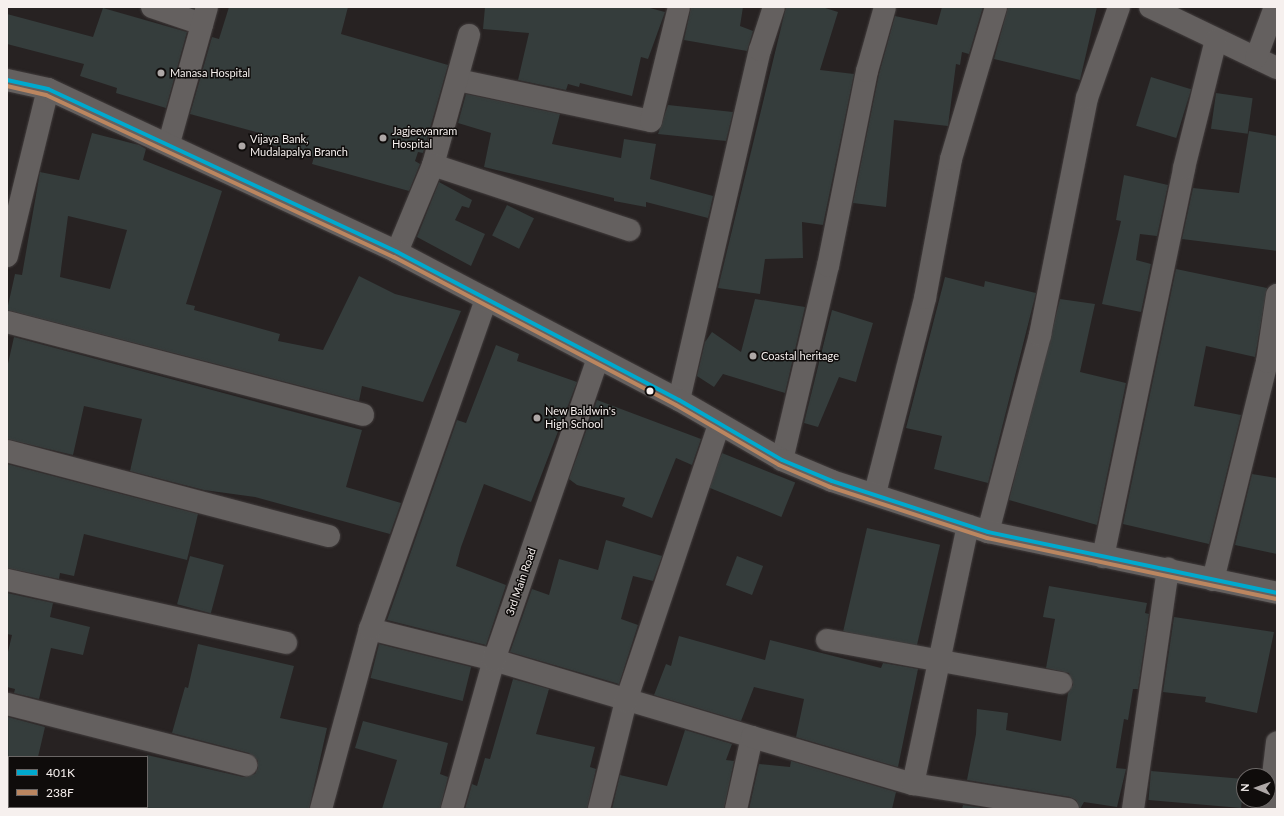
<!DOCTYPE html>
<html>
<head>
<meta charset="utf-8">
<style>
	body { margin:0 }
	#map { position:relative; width:1284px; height:816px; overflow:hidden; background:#272222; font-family:Lato,sans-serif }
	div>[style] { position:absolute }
	.building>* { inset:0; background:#353d3c; transform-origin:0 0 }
	.roads { filter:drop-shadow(0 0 1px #423d3d) drop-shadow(0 0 1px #423d3d) }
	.minor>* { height:22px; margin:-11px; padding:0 11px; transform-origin:11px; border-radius:11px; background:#64605f }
	.tertiary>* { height:22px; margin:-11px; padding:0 11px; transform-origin:11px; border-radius:11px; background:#64605f }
	.secondary>* { height:22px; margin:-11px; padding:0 11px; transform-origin:11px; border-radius:11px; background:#64605f }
	.bus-1>* { height:4px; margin:-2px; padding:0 2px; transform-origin:2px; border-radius:2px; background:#00a9ce }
	.bus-2>* { height:4px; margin:-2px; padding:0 2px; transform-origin:2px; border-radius:2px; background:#bb8660 }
	.dots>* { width:11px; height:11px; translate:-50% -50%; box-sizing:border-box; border:2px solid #0f0c0b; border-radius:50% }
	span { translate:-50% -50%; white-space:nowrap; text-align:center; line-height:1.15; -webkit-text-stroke:3px #0f0c0b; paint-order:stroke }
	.poi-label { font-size:11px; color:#f6f0ee }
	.left { translate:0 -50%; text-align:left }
	.street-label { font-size:11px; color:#f6f0ee }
	.frame { position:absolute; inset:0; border:8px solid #f6f0ee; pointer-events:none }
	.legend { position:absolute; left:8px; top:756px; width:140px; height:52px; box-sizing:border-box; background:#0f0c0b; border:1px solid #6b6766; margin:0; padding:5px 7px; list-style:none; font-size:12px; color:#f6f0ee }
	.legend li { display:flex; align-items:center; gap:8px; height:20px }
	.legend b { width:20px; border:1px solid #6b6766 }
	.north { position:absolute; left:1236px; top:768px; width:40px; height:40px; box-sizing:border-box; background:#0f0c0b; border:1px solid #6b6766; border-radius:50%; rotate:272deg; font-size:11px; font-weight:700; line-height:16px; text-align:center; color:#f6f0ee }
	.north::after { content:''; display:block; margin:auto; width:14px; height:18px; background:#aea8a7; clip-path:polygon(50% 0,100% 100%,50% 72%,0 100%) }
</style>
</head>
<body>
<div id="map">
	<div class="building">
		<i style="clip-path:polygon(229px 7px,348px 7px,341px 34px,448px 65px,423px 153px,418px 152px,415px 161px,420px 164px,409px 191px,312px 164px,314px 157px,261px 142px,263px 134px,190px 114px,212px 37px,219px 39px)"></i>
		<i style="clip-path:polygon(485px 7px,646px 7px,665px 12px,648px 59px,641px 57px,632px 96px,580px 83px,579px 87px,568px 84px,566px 90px,518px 80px,529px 33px,483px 29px)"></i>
		<i style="clip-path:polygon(691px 7px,743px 7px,740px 26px,753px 31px,747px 51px,684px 40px)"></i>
		<i style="clip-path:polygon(786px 7px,822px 7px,838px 12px,820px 70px,854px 74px,823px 225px,802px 222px,803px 258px,765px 259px,760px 294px,718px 288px)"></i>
		<i style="clip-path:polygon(942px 7px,983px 7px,969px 54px,962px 52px,960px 65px,956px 64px,948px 126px,894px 120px,886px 207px,853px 203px,879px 74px,895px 16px,937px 25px)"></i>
		<i style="clip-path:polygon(1008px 7px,1097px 7px,1080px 80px,994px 59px)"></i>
		<i style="clip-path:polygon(103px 8px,187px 32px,166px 108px,116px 93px,117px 88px,80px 76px,84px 64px,7px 44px,7px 14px,93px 37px)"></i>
		<i style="left:1151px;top:77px;width:42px;height:51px;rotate:17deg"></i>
		<i style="left:1216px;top:93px;width:37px;height:36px;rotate:8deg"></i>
		<i style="clip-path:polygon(466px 94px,560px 114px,552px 144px,621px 158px,624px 139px,656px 144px,650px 179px,713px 196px,708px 218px,646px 202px,646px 207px,614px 201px,614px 198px,484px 167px,491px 133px,458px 123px)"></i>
		<i style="clip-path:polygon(668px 105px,733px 112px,726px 141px,658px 134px)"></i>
		<i style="clip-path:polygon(1249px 131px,1277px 136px,1277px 251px,1182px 239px,1193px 188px,1239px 193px)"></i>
		<i style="clip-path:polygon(evenodd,92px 133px,139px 145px,146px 149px,143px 160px,222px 191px,186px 304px,195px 306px,194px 310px,280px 334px,278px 341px,323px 350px,359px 276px,395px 294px,461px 311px,423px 402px,362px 386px,359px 401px,7px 310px,15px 274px,22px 275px,40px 172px,79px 180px,92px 133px,68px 216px,127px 230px,110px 289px,60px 277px,68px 216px)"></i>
		<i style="clip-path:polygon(1124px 175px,1168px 185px,1157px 236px,1140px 234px,1136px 260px,1151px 264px,1141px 312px,1102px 304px,1121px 221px,1116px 220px)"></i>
		<i style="clip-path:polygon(439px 182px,472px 200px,469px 208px,462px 206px,455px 220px,485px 234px,471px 266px,417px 237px)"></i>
		<i style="left:507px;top:205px;width:30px;height:34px;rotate:26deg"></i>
		<i style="clip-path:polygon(1176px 269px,1267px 288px,1255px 357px,1206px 346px,1194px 406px,1241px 415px,1209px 544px,1123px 524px)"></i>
		<i style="clip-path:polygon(945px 277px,984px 287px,985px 281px,1036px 293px,988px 483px,934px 469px,942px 436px,906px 428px)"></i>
		<i style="clip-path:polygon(755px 299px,805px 307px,785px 393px,723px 374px,714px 387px,697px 376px,705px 342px,712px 332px,741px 352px)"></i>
		<i style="clip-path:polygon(1060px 299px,1095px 304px,1080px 372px,1126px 383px,1097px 525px,1009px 500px)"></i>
		<i style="clip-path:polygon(832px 310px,873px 323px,856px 382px,839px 377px,818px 427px,804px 423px)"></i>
		<i style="clip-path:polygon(14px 337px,362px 430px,346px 487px,401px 503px,390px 534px,255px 497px,204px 490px,130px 471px,142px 419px,84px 406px,73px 455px,7px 439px,7px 368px)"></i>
		<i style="clip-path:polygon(496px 345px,519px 354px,517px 361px,577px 382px,531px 502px,484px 484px,461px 547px,456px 566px,506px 585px,486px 645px,387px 620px,457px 420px,466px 423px)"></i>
		<i style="clip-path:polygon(597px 400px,701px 439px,692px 465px,676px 458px,652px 518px,622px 506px,625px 498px,577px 485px,569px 479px)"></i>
		<i style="left:722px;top:453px;width:79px;height:37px;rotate:22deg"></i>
		<i style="clip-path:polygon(7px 464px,198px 514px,187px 560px,84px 534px,74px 576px,60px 573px,59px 579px,7px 568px)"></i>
		<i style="clip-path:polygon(1252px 474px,1277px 478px,1277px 554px,1235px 545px)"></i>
		<i style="left:867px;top:528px;width:75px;height:106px;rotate:13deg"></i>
		<i style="clip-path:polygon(606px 540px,662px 556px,653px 581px,633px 576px,621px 619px,638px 625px,619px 684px,510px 652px,532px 589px,549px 595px,559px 559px,598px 570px)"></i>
		<i style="left:190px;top:556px;width:35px;height:50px;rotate:15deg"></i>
		<i style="left:737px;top:556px;width:28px;height:31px;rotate:21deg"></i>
		<i style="clip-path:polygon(1049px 586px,1147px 603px,1145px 613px,1149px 614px,1138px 689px,1133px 689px,1128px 720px,1124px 719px,1116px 768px,1126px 769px,1117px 807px,1084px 802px,1080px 809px,1076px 800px,1070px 797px,967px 780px,976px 734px,977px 709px,1008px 713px,1006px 730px,1061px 741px,1068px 693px,1073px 685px,1069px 673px,1046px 668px,1055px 619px,1043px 617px)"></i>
		<i style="clip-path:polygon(7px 593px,53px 603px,50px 617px,90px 627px,83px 655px,51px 648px,39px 699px,14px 693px,15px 689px,7px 687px,7px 656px,12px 635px,7px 634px)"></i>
		<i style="clip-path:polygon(1174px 617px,1274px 632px,1257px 713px,1205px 702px,1206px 697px,1163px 692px)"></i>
		<i style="clip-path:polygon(679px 636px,765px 660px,770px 640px,881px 668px,883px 663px,918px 669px,898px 767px,796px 737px,804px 699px,754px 687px,741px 721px,654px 695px,666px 664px,671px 666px)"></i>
		<i style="clip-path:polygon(198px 644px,294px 666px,280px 718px,327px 728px,309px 809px,148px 809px,147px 755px,243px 777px,255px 774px,258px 768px,258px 761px,249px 753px,172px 733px,185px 687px,188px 688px)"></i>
		<i style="left:379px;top:644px;width:95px;height:35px;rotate:14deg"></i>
		<i style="clip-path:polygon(513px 679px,549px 689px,536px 734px,595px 747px,590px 767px,596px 769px,587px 809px,465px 809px,472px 784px,477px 786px,485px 758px,490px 759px)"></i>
		<i style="clip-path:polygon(8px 717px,45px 727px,38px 757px,7px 757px)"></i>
		<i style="clip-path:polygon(363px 721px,448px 743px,440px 774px,448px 777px,440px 809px,382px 809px,397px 760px,355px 748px)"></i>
		<i style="clip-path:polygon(685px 730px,732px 744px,726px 760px,734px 761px,724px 809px,612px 809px,620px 775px,667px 786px)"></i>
		<i style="clip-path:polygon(791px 761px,896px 792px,892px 809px,749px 809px,759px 764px,790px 767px)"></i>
		<i style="left:1151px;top:771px;width:93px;height:29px;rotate:5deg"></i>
		<i style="clip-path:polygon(963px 805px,990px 809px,962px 809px)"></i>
	</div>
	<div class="roads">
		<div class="minor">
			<i style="left:152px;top:7px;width:53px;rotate:18.8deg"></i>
			<i style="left:1150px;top:7px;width:141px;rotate:25.7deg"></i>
			<i style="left:1256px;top:58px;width:54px;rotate:-69.6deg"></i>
			<i style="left:458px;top:80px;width:197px;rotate:12deg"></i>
			<i style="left:651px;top:121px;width:117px;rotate:-76.2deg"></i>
			<i style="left:433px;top:165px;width:135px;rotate:-74.5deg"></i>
			<i style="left:397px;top:252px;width:94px;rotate:-67.5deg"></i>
			<i style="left:433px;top:165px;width:207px;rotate:18.3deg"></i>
			<i style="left:7px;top:256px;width:172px;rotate:-76.2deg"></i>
			<i style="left:7px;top:322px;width:368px;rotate:14.6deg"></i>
			<i style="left:679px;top:400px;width:359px;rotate:-77deg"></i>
			<i style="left:760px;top:50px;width:45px;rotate:-72deg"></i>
			<i style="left:7px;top:451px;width:333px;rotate:14.8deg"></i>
			<i style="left:782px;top:460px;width:199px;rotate:-76.7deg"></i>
			<i style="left:828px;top:266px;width:199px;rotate:-78.7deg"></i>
			<i style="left:867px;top:71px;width:66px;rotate:-74.3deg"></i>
			<i style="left:875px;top:493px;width:201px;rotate:-75.6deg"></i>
			<i style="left:925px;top:298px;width:141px;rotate:-79.4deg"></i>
			<i style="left:951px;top:159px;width:159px;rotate:-73.5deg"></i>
			<i style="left:988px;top:532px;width:204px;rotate:-75.2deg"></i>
			<i style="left:1040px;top:335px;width:242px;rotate:-78.8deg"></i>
			<i style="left:1087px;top:98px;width:96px;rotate:-70.6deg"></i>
			<i style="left:1103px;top:557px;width:397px;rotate:-78.2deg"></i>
			<i style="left:1184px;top:168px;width:132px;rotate:-76deg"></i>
			<i style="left:7px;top:580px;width:286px;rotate:12.7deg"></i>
			<i style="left:1213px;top:580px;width:225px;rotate:-76.1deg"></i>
			<i style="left:1267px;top:362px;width:68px;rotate:-81.5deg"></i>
			<i style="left:370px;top:629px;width:128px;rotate:14deg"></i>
			<i style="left:494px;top:660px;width:269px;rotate:16.6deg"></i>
			<i style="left:752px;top:737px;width:74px;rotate:102.5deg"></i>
			<i style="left:827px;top:640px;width:238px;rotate:10.4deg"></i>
			<i style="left:7px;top:704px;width:247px;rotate:14.3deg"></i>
			<i style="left:752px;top:737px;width:168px;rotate:16.3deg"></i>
			<i style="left:913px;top:784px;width:157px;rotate:9.2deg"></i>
			<i style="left:913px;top:784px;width:264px;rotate:-78deg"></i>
			<i style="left:321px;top:809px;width:187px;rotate:-74.8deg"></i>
			<i style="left:370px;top:629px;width:350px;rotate:-70.6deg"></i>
			<i style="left:599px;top:809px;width:111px;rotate:-76deg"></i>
			<i style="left:626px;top:701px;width:292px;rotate:-71.4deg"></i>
			<i style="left:1133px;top:809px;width:243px;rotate:-81.7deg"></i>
			<i style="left:1269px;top:809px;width:67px;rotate:-83.2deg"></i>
		</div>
		<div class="tertiary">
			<i style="left:169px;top:143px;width:141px;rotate:-74.4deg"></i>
			<i style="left:452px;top:809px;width:155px;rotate:-74.3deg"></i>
			<i style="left:494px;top:660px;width:319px;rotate:-71deg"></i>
		</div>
		<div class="secondary">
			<i style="left:7px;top:80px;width:42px;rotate:12.4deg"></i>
			<i style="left:48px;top:89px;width:385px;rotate:25deg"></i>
			<i style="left:397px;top:252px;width:318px;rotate:27.7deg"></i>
			<i style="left:679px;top:400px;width:119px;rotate:30.2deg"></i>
			<i style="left:782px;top:460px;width:54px;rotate:22.8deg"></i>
			<i style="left:832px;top:481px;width:164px;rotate:18.1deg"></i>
			<i style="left:988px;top:532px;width:295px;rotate:11.9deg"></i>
		</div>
	</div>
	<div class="bus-1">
		<i style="left:7px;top:80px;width:42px;rotate:12.4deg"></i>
		<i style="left:48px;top:89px;width:385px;rotate:25deg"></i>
		<i style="left:397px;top:252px;width:318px;rotate:27.7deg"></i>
		<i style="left:679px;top:400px;width:119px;rotate:30.2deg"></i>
		<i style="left:782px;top:460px;width:54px;rotate:22.8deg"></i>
		<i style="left:832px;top:481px;width:164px;rotate:18.1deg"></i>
		<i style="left:988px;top:532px;width:295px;rotate:11.9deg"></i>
	</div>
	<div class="bus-2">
		<i style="left:7px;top:86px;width:40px;rotate:13deg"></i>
		<i style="left:46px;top:95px;width:384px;rotate:25deg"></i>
		<i style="left:394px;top:257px;width:318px;rotate:27.7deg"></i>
		<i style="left:676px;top:405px;width:119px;rotate:30.2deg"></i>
		<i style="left:779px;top:465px;width:56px;rotate:23.3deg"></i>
		<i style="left:830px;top:487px;width:165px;rotate:18deg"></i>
		<i style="left:987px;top:538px;width:295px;rotate:11.9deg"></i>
	</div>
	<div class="dots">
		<i style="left:161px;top:73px;background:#aea8a7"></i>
		<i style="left:383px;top:138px;background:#aea8a7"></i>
		<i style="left:242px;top:146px;background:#aea8a7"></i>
		<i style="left:753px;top:356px;background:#aea8a7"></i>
		<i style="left:650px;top:391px;background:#f6f0ee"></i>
		<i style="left:537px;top:418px;background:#aea8a7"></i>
	</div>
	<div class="poi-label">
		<span class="left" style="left:170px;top:73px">Manasa Hospital</span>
		<span class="left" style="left:392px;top:138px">Jagjeevanram<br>Hospital</span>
		<span class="left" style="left:250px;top:146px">Vijaya Bank,<br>Mudalapalya Branch</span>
		<span class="left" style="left:761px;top:356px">Coastal heritage</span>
		<span class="left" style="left:545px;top:418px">New Baldwin's<br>High School</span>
	</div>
	<div class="street-label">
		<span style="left:521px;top:582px;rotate:-71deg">3rd Main Road</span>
	</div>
	<div class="frame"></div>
	<ul class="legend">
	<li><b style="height:5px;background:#00a9ce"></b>401K</li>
	<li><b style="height:5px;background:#bb8660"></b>238F</li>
	</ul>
	<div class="north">N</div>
</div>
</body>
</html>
